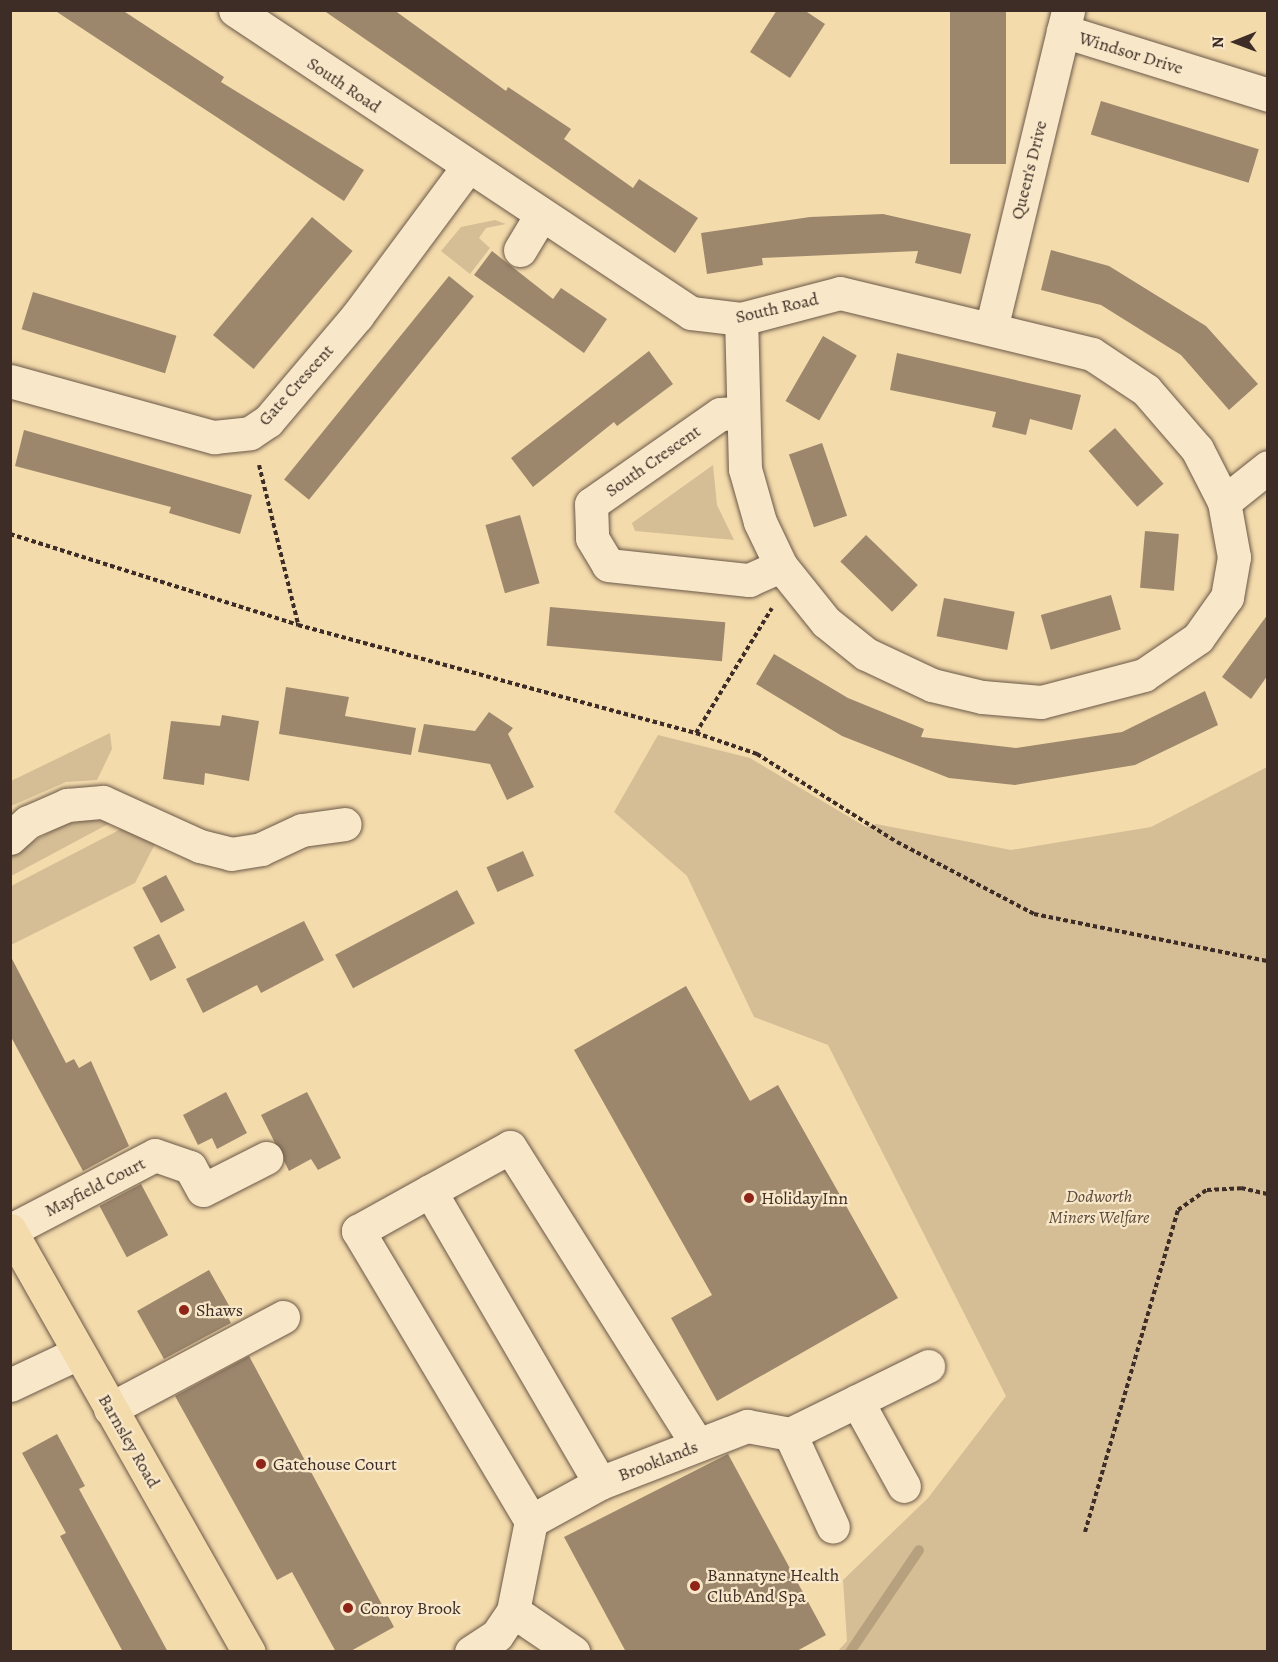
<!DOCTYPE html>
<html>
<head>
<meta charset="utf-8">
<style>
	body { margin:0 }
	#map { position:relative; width:1278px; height:1662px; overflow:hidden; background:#f4dbac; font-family:Alegreya,serif }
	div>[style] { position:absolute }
	.green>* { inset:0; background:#d5bd95 }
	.stream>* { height:10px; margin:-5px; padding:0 5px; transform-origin:5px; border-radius:5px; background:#b6a07e }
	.building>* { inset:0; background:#9c876c; transform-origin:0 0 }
	.path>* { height:4px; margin-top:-2px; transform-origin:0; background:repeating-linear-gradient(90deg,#3d2d26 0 4.5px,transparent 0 7.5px) }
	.roads { filter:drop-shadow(0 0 2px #6b5848) drop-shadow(0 0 2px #6b5848) }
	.minor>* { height:33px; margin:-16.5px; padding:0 16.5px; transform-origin:16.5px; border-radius:16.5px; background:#f8e8c9 }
	.major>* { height:33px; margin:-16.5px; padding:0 16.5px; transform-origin:16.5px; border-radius:16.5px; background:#f4dbac }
	.dots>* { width:16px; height:16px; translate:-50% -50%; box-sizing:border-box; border:3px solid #f8e8c9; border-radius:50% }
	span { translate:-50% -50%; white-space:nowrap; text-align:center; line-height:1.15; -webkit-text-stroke:4.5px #f8e8c9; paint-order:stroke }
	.street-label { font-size:18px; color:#3d2d26 }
	.park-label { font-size:18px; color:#5b4a3c; font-style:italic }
	.poi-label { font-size:18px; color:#3d2d26 }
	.left { translate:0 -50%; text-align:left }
	.frame { position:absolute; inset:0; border:12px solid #3d2d26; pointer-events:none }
	.north { position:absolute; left:1206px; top:12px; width:60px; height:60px; -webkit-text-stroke:4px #f8e8c9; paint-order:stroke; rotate:269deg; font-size:16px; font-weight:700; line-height:24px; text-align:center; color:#3d2d26 }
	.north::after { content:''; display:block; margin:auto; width:21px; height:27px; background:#3d2d26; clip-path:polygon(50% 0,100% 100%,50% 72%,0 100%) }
</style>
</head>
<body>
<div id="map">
	<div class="green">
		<i style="clip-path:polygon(495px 220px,506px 224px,486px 228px,479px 238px,490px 248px,470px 274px,441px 251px,461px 227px)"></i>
		<i style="clip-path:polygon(713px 465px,717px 505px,734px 540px,635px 531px,632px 523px)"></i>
		<i style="clip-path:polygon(110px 733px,112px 749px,97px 780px,66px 782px,11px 806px,11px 781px)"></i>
		<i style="clip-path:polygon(658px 735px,750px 758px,866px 827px,876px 824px,1011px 850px,1151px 827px,1267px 767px,1267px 1651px,838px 1651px,847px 1641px,843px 1580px,928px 1498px,1006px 1396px,828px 1045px,754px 1017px,687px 876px,614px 812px)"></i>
		<i style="clip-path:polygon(86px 819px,112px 822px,11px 876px,11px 854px,61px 826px)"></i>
		<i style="clip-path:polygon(123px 828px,155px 844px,135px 883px,11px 945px,11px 886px)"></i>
	</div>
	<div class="stream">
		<i style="left:850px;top:1652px;width:123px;rotate:-55.9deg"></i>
	</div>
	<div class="building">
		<i style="clip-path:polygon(54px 10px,122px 10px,224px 77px,221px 82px,364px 170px,344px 201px)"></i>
		<i style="clip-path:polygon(323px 10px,394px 10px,506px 91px,508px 87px,571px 129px,564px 139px,633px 188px,639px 179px,698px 218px,675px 253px)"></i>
		<i style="clip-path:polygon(777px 10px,804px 10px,825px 24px,790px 78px,750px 52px)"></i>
		<i style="left:950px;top:10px;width:56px;height:154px"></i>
		<i style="left:1101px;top:101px;width:165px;height:35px;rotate:17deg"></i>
		<i style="clip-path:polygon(883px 214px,971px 234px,961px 274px,915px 263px,918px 251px,762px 258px,763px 265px,707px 274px,701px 233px,810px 217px)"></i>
		<i style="left:312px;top:217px;width:53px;height:154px;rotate:40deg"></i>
		<i style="clip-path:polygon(1051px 250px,1109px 266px,1206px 326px,1258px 384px,1229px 410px,1181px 355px,1101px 305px,1041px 290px)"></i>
		<i style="clip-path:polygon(492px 251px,553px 299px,561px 288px,607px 319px,584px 353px,474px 275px)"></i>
		<i style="left:449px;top:276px;width:32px;height:262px;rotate:39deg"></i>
		<i style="left:33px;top:292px;width:150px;height:39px;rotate:17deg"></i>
		<i style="left:823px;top:336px;width:39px;height:75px;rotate:30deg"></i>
		<i style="clip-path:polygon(649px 351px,673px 384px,617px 426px,614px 422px,533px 487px,511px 458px)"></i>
		<i style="clip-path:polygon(897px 353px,1081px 395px,1072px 430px,1030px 419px,1026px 435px,992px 427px,996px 412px,890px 390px)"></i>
		<i style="left:1115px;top:428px;width:74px;height:35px;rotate:49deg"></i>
		<i style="clip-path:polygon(24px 430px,252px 495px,240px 534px,169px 513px,171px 507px,15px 466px)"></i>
		<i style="left:822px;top:443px;width:77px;height:35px;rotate:71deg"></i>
		<i style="left:520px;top:515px;width:71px;height:36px;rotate:74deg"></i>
		<i style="left:1145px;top:531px;width:34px;height:57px;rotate:5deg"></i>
		<i style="left:866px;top:535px;width:72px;height:37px;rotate:44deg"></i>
		<i style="left:1111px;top:595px;width:36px;height:73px;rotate:74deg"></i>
		<i style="left:944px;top:598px;width:72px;height:39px;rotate:11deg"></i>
		<i style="left:550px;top:607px;width:176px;height:39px;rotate:5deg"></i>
		<i style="clip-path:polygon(1268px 614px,1268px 675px,1251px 699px,1222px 677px)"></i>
		<i style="clip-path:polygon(774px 654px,848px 698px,924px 729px,921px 737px,1016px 748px,1122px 732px,1205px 691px,1218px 725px,1135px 765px,1015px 785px,949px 778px,842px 736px,756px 684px)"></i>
		<i style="clip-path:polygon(286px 687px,349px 697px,345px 716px,416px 728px,411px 755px,279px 734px)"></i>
		<i style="clip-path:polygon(489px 712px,513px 728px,508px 734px,534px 787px,507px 800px,490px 764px,418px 752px,424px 724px,475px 731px)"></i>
		<i style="clip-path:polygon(222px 715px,259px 721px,249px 781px,205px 773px,204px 785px,163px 779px,171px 721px,220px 726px)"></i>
		<i style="left:523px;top:851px;width:27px;height:40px;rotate:66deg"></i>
		<i style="left:166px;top:875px;width:40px;height:27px;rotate:62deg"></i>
		<i style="left:457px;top:890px;width:38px;height:138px;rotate:62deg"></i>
		<i style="clip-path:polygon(304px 921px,324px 960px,261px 993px,257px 985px,203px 1013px,186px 979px)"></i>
		<i style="left:159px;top:934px;width:38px;height:29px;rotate:63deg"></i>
		<i style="clip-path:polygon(10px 955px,66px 1063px,74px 1059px,79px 1068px,91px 1061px,129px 1146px,83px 1171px,10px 1035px)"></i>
		<i style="clip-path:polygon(686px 986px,750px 1101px,778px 1085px,898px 1298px,717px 1401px,671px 1318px,712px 1295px,574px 1050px)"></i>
		<i style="clip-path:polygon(226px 1092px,247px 1133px,217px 1149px,212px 1138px,198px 1145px,183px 1115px)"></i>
		<i style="clip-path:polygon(307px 1092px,341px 1158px,318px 1170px,311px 1159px,289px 1171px,261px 1115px)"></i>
		<i style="left:141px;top:1184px;width:58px;height:47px;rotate:62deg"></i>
		<i style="clip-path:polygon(209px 1270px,231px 1309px,225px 1312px,231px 1323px,164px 1359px,137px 1311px)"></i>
		<i style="clip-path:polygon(249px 1356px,394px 1627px,349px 1652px,336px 1652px,292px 1572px,277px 1580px,175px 1396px)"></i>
		<i style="clip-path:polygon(57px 1434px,85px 1486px,79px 1489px,168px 1652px,123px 1652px,60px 1536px,66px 1533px,22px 1453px)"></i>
		<i style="clip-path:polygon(728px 1454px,826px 1635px,795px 1652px,626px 1652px,564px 1537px)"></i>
	</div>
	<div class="path">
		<i style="left:259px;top:465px;width:164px;rotate:76.2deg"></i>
		<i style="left:10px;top:534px;width:302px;rotate:17.5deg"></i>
		<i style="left:298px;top:625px;width:412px;rotate:15.2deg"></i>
		<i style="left:696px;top:733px;width:65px;rotate:19deg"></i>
		<i style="left:757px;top:754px;width:165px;rotate:32.2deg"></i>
		<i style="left:897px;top:842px;width:155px;rotate:27.7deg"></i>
		<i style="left:1034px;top:914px;width:239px;rotate:11.4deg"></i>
		<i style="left:696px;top:733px;width:146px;rotate:-58.7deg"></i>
		<i style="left:1268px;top:896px;width:42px;rotate:90deg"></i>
		<i style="left:1085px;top:1532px;width:335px;rotate:-73.9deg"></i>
		<i style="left:1178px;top:1210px;width:35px;rotate:-35deg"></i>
		<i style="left:1207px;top:1190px;width:34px;rotate:-3deg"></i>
		<i style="left:1241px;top:1188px;width:28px;rotate:13deg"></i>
	</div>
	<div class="roads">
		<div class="minor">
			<i style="left:235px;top:10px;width:547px;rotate:33.6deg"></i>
			<i style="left:691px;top:313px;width:50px;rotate:6.8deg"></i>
			<i style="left:741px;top:319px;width:102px;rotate:-14.7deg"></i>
			<i style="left:840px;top:293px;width:259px;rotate:13.6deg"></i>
			<i style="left:1092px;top:354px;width:65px;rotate:33.7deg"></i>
			<i style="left:1146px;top:390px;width:78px;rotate:49.2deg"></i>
			<i style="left:1197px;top:449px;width:59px;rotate:63deg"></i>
			<i style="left:1224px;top:502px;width:56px;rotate:79.7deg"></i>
			<i style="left:1234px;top:557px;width:41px;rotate:99.9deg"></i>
			<i style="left:1227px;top:597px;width:50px;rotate:125.3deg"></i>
			<i style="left:1198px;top:638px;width:65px;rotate:145.6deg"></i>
			<i style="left:1144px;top:675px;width:106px;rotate:165.3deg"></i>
			<i style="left:1041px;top:702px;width:59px;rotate:-175.2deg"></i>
			<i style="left:982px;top:697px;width:51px;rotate:-166.5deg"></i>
			<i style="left:932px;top:685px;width:73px;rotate:-154.8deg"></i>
			<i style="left:866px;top:654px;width:51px;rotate:-141.3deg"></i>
			<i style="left:826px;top:622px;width:72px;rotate:-128.8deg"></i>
			<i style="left:781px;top:566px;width:49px;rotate:-115.5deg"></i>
			<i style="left:760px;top:522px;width:55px;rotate:-105.8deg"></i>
			<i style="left:745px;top:469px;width:150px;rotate:-91.5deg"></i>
			<i style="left:1063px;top:31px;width:215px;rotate:17.3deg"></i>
			<i style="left:520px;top:250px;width:39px;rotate:-59deg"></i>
			<i style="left:991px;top:329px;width:328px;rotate:-76.4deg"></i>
			<i style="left:10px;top:381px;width:212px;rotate:15.4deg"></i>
			<i style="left:214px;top:437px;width:36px;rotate:-6deg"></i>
			<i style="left:250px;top:433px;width:22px;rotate:-34deg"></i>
			<i style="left:268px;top:421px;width:138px;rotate:-49.7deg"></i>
			<i style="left:357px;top:316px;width:184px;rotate:-53.4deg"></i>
			<i style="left:740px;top:413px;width:20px;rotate:177deg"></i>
			<i style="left:720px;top:414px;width:157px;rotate:145.1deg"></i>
			<i style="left:591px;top:504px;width:34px;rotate:88deg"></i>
			<i style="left:592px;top:538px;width:31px;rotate:59deg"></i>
			<i style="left:608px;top:565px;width:142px;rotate:6.1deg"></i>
			<i style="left:749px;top:580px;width:35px;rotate:-24deg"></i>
			<i style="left:1224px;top:502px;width:56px;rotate:-38.5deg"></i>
			<i style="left:10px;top:838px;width:24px;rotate:-42deg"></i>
			<i style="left:28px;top:822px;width:43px;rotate:-23.6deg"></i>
			<i style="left:67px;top:805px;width:36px;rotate:-5deg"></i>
			<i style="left:103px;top:802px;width:107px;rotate:24.4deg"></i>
			<i style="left:200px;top:846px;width:32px;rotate:14deg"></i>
			<i style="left:231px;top:854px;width:30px;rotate:-9deg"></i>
			<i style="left:261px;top:849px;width:45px;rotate:-24.9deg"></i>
			<i style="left:302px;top:830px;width:43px;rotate:-7.9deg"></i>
			<i style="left:430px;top:1191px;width:91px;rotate:-28.8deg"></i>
			<i style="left:510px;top:1147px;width:352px;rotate:57.8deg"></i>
			<i style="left:11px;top:1230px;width:162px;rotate:-27.5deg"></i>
			<i style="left:155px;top:1155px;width:37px;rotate:19deg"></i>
			<i style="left:190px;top:1167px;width:26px;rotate:61deg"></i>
			<i style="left:203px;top:1190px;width:71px;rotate:-26.9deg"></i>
			<i style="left:10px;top:1385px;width:75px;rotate:-25.2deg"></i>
			<i style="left:857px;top:1401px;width:97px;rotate:61.1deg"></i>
			<i style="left:110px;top:1409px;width:196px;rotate:-28deg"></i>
			<i style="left:790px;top:1434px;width:102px;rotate:65.2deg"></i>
			<i style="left:531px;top:1521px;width:338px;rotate:-120.8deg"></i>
			<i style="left:358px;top:1231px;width:82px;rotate:-29.1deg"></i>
			<i style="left:430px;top:1191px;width:338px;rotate:59.8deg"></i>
			<i style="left:513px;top:1611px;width:73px;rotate:34.3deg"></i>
			<i style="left:471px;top:1652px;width:31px;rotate:-33deg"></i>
			<i style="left:497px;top:1635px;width:29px;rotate:-56deg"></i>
			<i style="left:513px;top:1611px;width:92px;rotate:-78.7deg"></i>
			<i style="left:531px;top:1521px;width:79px;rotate:-28.8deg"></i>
			<i style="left:600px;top:1483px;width:158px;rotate:-21.2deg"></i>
			<i style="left:747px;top:1426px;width:44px;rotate:10.5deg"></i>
			<i style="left:790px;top:1434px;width:154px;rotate:-26.2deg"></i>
		</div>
		<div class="major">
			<i style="left:10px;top:1230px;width:485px;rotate:60.5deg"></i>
		</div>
	</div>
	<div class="dots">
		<i style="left:749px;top:1198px;background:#8f2418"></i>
		<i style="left:184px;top:1310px;background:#8f2418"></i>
		<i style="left:261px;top:1464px;background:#8f2418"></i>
		<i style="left:695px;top:1586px;background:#8f2418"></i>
		<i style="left:348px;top:1608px;background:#8f2418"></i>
	</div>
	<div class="street-label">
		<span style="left:1131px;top:53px;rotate:17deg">Windsor Drive</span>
		<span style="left:344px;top:85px;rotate:34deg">South Road</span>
		<span style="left:1029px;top:170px;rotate:-76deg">Queen's Drive</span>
		<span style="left:777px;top:308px;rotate:-13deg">South Road</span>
		<span style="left:296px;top:385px;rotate:-48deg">Gate Crescent</span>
		<span style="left:653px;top:461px;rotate:-35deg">South Crescent</span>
		<span style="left:95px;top:1187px;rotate:-27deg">Mayfield Court</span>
		<span style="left:129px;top:1441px;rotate:60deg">Barnsley Road</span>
		<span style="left:658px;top:1461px;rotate:-21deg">Brooklands</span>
	</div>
	<div class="park-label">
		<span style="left:1099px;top:1207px">Dodworth<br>Miners Welfare</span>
	</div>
	<div class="poi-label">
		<span class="left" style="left:761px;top:1198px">Holiday Inn</span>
		<span class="left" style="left:196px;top:1310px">Shaws</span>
		<span class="left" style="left:273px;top:1464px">Gatehouse Court</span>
		<span class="left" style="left:707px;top:1586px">Bannatyne Health<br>Club And Spa</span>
		<span class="left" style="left:360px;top:1608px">Conroy Brook</span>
	</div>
	<div class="frame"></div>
	<div class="north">N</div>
</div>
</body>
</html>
